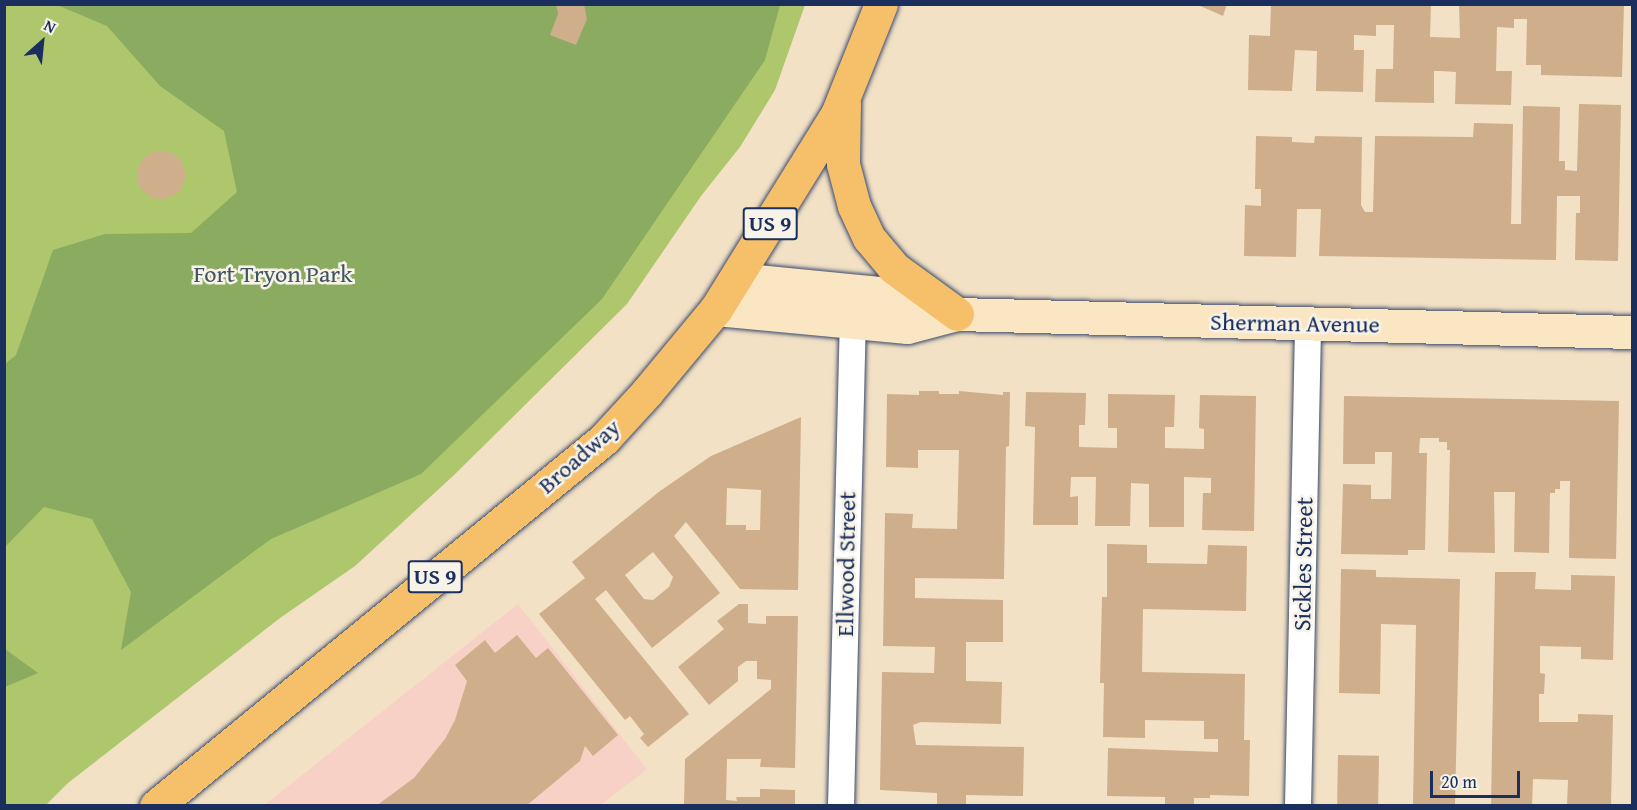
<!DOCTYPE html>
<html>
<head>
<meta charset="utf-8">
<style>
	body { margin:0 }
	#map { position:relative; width:1637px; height:810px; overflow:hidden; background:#f2e1c5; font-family:"Gentium Book Plus",serif }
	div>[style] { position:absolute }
	.built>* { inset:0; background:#f7d1c6 }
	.green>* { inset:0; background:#aec66c }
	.forest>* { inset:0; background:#8aab60 }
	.building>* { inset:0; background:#cfae8b; transform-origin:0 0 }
	.round { border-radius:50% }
	.roads { filter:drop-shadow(0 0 2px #3b4a6d) drop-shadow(0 0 2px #3b4a6d) }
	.minor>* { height:26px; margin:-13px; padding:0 13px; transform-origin:13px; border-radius:13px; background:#fff }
	.secondary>* { height:33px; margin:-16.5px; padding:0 16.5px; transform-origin:16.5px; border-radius:16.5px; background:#fbe6c4 }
	.primary>* { height:33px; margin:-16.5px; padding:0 16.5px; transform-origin:16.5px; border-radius:16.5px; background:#f6c06b }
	span { translate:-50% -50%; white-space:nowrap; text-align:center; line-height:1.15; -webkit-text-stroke:5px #f7f3e8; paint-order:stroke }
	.shield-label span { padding:2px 4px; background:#f7f3e8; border:2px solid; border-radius:4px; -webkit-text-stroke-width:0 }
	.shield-label { font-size:22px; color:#1b2f5e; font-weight:700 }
	.park-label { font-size:24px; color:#405562 }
	.street-label { font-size:24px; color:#1b2f5e }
	.frame { position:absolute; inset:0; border:6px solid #1b2f5e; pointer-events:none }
	.north { position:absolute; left:12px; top:12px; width:60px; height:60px; -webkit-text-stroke:4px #f7f3e8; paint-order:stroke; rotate:27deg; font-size:16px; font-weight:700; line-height:24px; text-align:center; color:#1b2f5e }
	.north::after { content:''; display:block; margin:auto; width:21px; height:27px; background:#1b2f5e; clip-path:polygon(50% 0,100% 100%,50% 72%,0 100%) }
	.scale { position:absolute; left:1430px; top:771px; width:90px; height:27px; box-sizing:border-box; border:3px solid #1b2f5e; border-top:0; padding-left:8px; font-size:18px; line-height:21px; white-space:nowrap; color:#1b2f5e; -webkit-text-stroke:4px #f7f3e8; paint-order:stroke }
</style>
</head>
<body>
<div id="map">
	<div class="built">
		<i style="clip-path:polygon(518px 604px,647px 769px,601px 805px,263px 806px)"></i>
	</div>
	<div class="green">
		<i style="clip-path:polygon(5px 5px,805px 5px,775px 90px,740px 147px,701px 196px,627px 304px,453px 476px,355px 566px,280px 618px,68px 783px,46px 805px,5px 806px)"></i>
	</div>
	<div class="forest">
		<i style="clip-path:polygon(57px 5px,780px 5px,765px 60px,602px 299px,421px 474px,271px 539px,121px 650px,131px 592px,92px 519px,44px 507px,5px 547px,5px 364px,16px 355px,53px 250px,105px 234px,191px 233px,237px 192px,224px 131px,160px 86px,107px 26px)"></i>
		<i style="clip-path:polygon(5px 649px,38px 673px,5px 687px)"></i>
	</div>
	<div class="building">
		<i style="clip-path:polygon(556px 4px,584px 4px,587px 19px,576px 45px,550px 35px,558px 14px)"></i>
		<i style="clip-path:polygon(1196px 4px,1227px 4px,1223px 16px)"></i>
		<i style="clip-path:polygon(1271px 4px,1431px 4px,1430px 37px,1460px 38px,1459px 4px,1624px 4px,1622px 77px,1541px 75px,1541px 65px,1526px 65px,1527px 19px,1514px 19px,1514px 28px,1497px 27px,1496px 71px,1512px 71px,1511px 105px,1455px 104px,1456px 72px,1440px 71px,1434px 71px,1434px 103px,1375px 102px,1376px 69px,1393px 69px,1394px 25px,1376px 25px,1376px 36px,1354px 35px,1354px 50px,1364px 50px,1363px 92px,1316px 91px,1317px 51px,1295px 50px,1292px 91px,1248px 90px,1249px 35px,1270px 36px)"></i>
		<i style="clip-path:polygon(1579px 104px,1621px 105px,1618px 261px,1575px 260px,1576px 213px,1580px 213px,1580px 196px,1557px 196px,1556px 260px,1319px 256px,1321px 209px,1297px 209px,1296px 257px,1244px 256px,1245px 205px,1261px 206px,1261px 189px,1255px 189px,1256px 136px,1292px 137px,1292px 142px,1314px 143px,1315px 136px,1362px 137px,1361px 205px,1365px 212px,1373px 212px,1375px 136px,1473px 137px,1474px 123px,1513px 124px,1511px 224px,1521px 224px,1523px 106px,1560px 107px,1559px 161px,1565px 161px,1565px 170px,1577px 171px)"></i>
		<i class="round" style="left:137px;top:151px;width:48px;height:48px"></i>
		<i style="clip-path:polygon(919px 391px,939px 391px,939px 394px,959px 394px,959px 391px,1003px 395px,1003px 392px,1010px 392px,1009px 446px,1006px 447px,1004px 579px,915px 578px,915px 598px,1003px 600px,1003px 642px,966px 642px,966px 681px,1002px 682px,1001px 724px,921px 722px,913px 725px,916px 745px,1024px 747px,1023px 796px,966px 795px,966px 806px,937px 806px,937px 793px,880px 790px,882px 672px,934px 673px,935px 647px,883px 646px,885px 513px,913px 514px,912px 528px,957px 529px,959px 450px,918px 450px,918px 468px,886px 467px,887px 394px,919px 395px)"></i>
		<i style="clip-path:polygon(1026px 392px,1086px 393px,1085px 425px,1079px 425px,1079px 447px,1117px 448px,1117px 428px,1108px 428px,1108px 394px,1175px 395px,1174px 427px,1165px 427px,1165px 448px,1204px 449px,1204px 429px,1199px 428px,1200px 395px,1256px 396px,1254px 531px,1202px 530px,1203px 493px,1211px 493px,1211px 478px,1184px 477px,1184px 527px,1149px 527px,1149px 484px,1131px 483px,1130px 526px,1095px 526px,1096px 477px,1071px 477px,1070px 497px,1078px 496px,1078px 525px,1033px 525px,1035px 427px,1025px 426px)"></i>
		<i style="clip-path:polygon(1344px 396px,1619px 401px,1616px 559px,1569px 558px,1570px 481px,1560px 481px,1560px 489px,1555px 489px,1555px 493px,1550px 493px,1549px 553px,1514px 552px,1515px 492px,1494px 492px,1495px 553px,1448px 552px,1450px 450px,1447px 450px,1447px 442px,1439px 442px,1439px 438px,1420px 438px,1419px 453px,1427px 453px,1425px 550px,1408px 550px,1408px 555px,1341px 554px,1343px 484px,1371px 485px,1371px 499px,1391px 499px,1392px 452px,1375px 452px,1375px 464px,1343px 464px)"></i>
		<i style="clip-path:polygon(evenodd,801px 417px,798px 590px,740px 589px,686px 522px,674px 536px,720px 593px,652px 648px,606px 590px,595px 599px,689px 714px,648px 747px,640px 738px,644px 734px,630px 716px,625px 720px,539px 614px,585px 578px,572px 562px,660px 491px,711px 456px,801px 417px,727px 488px,761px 490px,760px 530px,746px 530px,746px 525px,726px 525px,727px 488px,801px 417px,653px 552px,673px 577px,669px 587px,653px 600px,644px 599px,625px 575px,653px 552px)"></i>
		<i style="clip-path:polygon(1107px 544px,1147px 545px,1147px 563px,1207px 564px,1208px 545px,1247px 546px,1246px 611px,1143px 609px,1142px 672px,1245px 674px,1244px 740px,1250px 740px,1249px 796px,1210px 795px,1210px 798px,1194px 798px,1194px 806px,1165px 806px,1165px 797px,1107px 796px,1108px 748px,1218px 752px,1218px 739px,1204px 739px,1204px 721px,1145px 720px,1145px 738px,1103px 737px,1104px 683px,1100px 683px,1102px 597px,1107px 597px)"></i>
		<i style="clip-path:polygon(1341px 569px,1376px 570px,1376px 577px,1460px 579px,1455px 806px,1413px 806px,1416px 625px,1381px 624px,1380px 694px,1339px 693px)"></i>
		<i style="clip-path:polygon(1495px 572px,1536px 572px,1535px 589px,1571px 590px,1571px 575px,1615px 576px,1613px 660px,1581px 659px,1581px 647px,1540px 646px,1540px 673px,1545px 674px,1544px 694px,1539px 694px,1539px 722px,1578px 722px,1578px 714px,1613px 715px,1611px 806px,1567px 806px,1568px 780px,1533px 779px,1532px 806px,1491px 806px)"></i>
		<i style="clip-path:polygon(739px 604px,748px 604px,748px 623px,766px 624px,766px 616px,798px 616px,795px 768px,760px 767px,761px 759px,727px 759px,726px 800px,737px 801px,736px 797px,760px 797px,760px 789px,795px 790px,795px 806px,684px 806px,685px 759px,771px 689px,771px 680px,757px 679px,757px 661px,746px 661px,738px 667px,738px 681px,709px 705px,678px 667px,724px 629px,717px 621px)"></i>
		<i style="clip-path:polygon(517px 635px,536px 658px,548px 648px,618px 735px,593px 756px,585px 746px,580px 761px,526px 806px,376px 806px,414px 778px,445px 739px,455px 720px,467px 681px,455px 665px,485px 640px,495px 653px)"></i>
		<i style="left:1338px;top:755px;width:41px;height:51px;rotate:1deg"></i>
	</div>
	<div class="roads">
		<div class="minor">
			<i style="left:841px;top:806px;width:483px;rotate:-88.6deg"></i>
			<i style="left:1298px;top:806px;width:483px;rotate:-88.8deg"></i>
		</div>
		<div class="secondary">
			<i style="left:736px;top:279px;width:164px;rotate:5.6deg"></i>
			<i style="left:899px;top:295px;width:53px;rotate:18.8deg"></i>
			<i style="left:716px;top:309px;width:192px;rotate:5.4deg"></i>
			<i style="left:907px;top:327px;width:52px;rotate:-14.6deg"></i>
			<i style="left:957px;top:314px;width:675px;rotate:1.53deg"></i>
		</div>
		<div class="primary">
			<i style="left:844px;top:104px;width:60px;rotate:91deg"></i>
			<i style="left:843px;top:164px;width:43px;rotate:75.3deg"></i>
			<i style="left:854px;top:206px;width:35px;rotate:65deg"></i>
			<i style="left:869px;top:238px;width:39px;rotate:50deg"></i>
			<i style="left:894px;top:268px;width:78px;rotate:36.1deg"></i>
			<i style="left:156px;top:806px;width:579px;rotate:-39.32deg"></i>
			<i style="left:604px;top:439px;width:64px;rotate:-47.5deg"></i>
			<i style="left:647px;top:392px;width:108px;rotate:-50.3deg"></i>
			<i style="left:716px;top:309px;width:229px;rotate:-58.2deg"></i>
			<i style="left:837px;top:114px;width:118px;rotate:-68.2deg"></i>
		</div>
	</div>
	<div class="shield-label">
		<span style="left:770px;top:224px">US 9</span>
		<span style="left:435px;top:577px">US 9</span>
	</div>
	<div class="park-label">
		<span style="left:273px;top:274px">Fort Tryon Park</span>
	</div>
	<div class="street-label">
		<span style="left:1295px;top:323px;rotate:1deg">Sherman Avenue</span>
		<span style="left:579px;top:456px;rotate:-41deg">Broadway</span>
		<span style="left:846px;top:564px;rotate:-89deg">Ellwood Street</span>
		<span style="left:1303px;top:564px;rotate:-89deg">Sickles Street</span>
	</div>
	<div class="frame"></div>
	<div class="north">N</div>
	<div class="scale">20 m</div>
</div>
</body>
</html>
